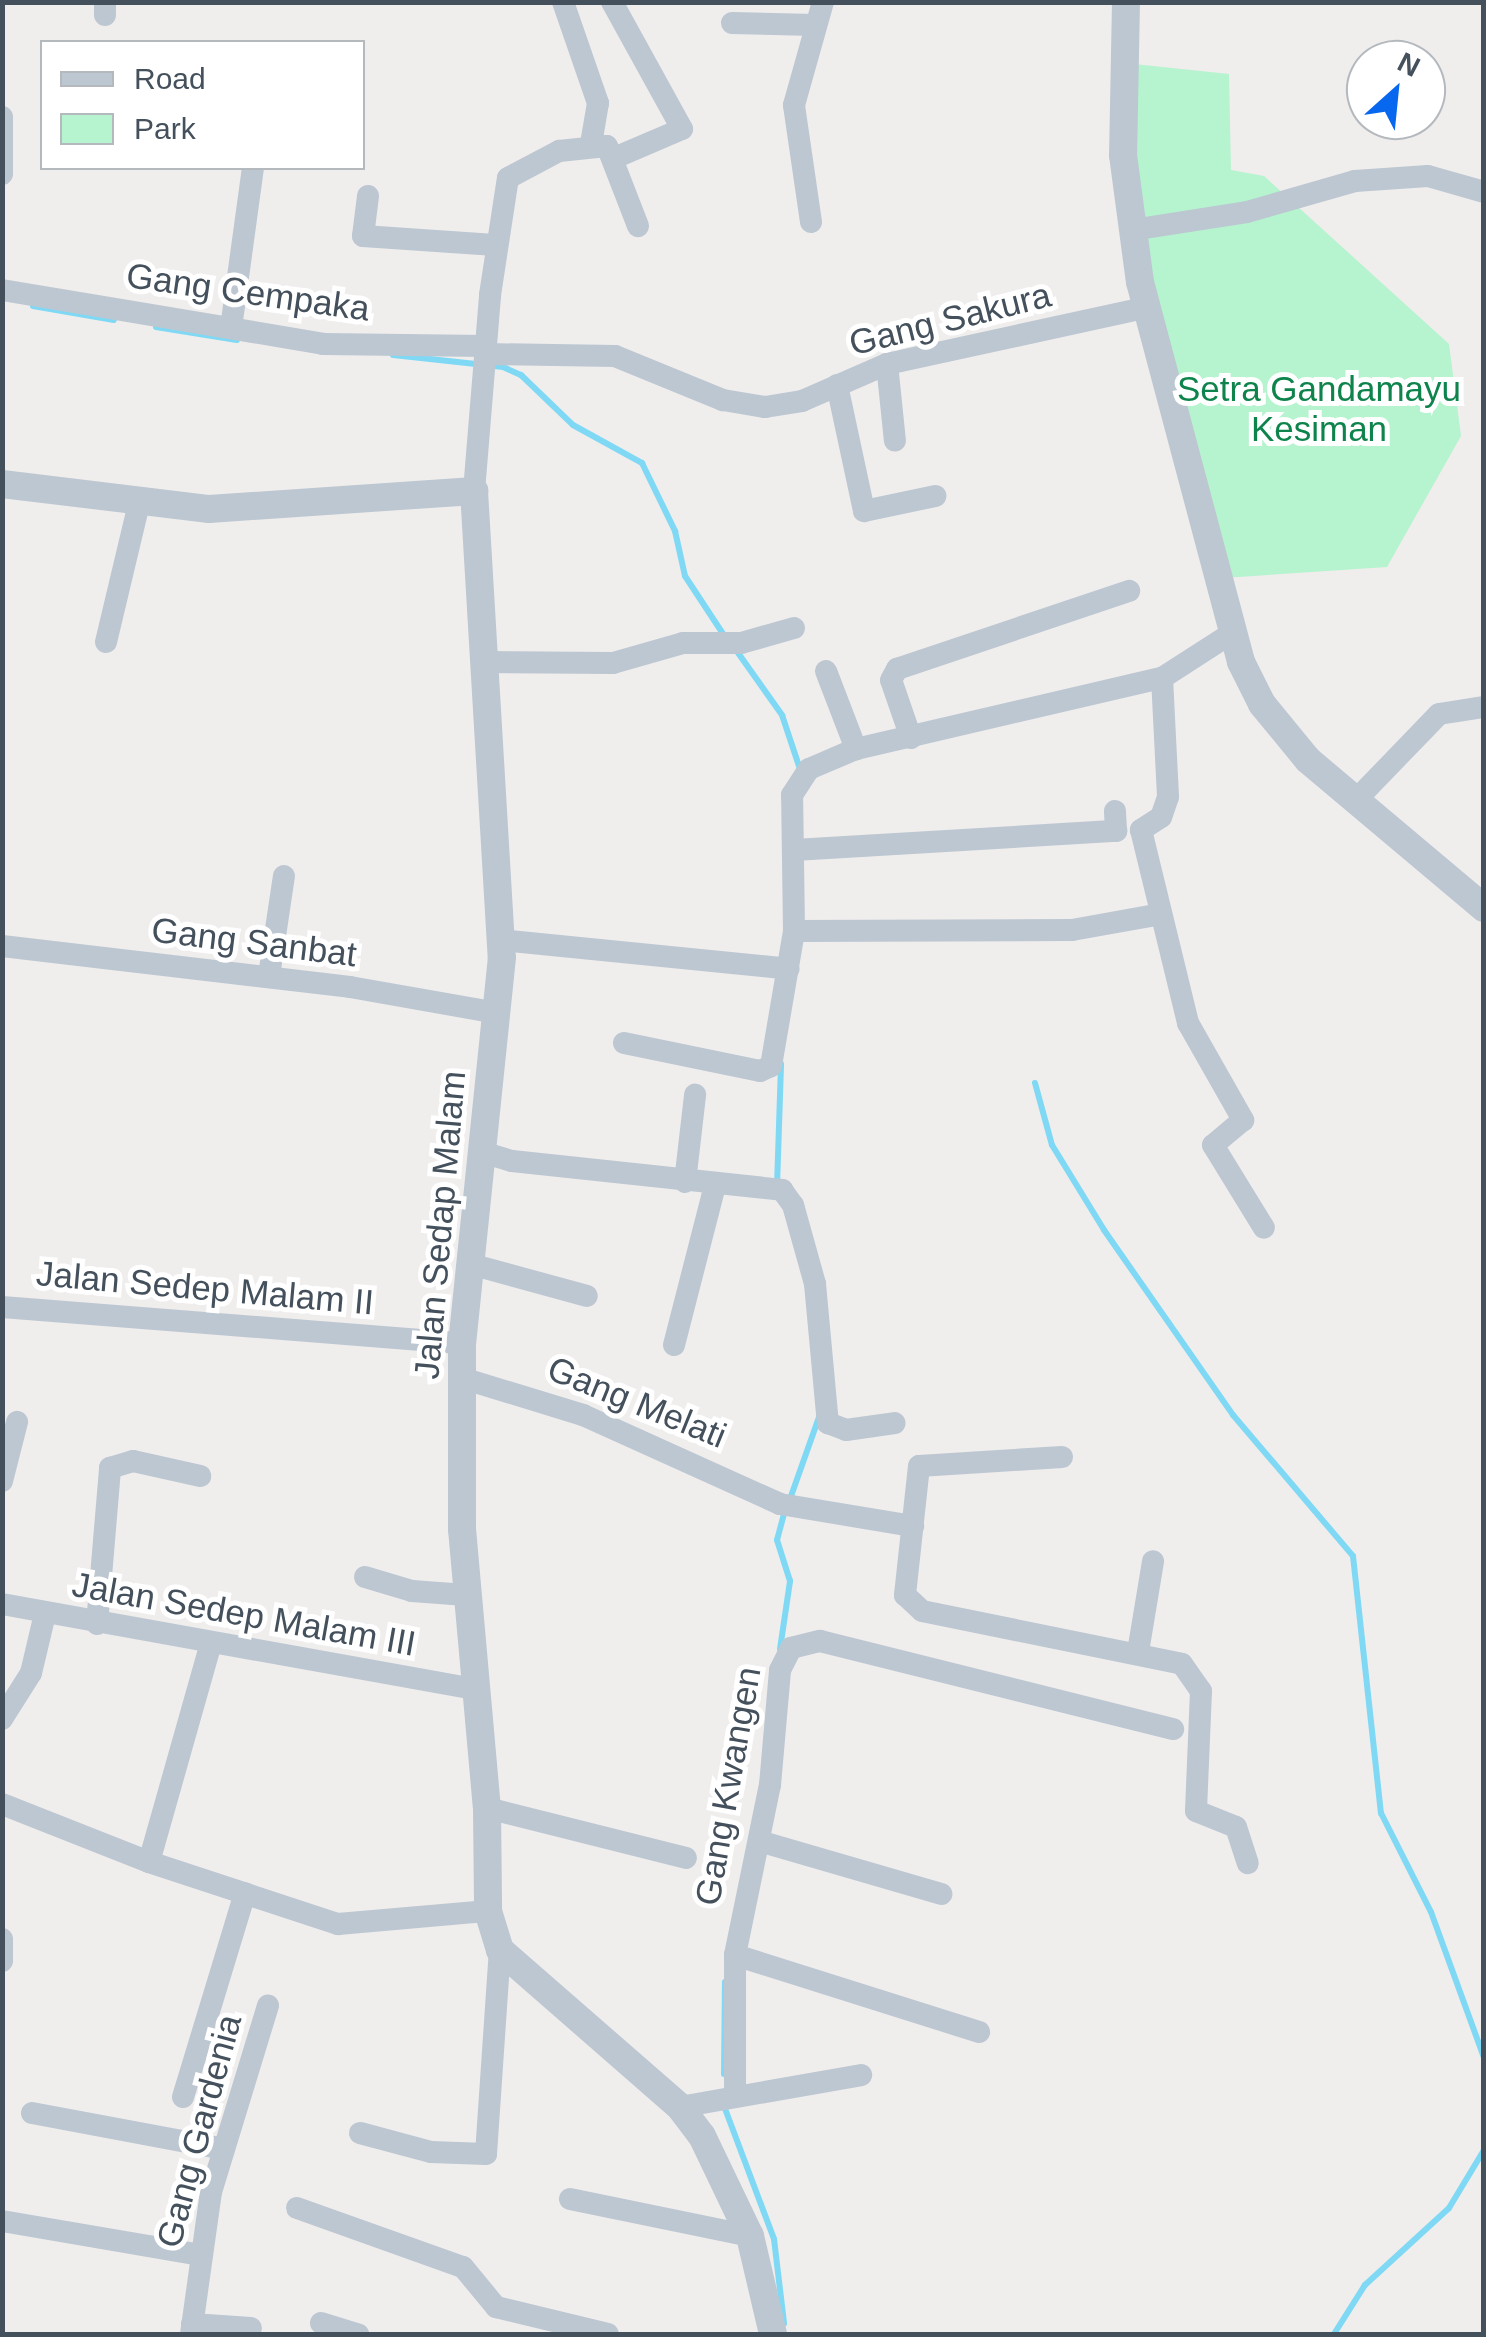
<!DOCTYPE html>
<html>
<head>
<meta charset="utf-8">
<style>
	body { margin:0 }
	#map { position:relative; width:1486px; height:2337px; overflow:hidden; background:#f0eded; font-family:Arial,sans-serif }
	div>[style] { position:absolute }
	.green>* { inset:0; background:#b6f3cf }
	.stream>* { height:6px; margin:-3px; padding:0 3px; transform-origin:3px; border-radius:3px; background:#7fd9f4 }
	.minor>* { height:22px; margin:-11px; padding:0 11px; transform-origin:11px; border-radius:11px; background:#bcc7d1 }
	.tertiary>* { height:28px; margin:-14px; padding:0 14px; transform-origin:14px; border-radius:14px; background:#bcc7d1 }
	span { translate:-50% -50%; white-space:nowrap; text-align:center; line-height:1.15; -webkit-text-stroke:10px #fff; paint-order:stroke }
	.street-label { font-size:35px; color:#44505c }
	.park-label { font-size:35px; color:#0e844c }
	.frame { position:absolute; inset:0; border:5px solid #44505c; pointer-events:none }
	.legend { position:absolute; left:40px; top:40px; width:325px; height:130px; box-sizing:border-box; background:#fff; border:2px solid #b4b9be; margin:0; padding:12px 18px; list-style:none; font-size:30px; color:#44505c }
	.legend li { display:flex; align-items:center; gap:20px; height:50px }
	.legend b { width:50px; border:2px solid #b4b9be }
	.north { position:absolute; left:1346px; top:40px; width:100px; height:100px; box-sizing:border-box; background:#fff; border:2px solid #b4b9be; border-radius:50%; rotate:27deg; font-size:28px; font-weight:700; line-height:40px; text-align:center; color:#44505c }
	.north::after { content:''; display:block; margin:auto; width:35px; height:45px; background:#0867ef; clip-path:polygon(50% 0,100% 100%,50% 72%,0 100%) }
</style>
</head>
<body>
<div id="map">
	<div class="green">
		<i style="clip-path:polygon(1134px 64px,1229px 74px,1231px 170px,1264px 176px,1449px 344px,1461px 436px,1387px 567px,1223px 578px,1150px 306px,1129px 138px)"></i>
	</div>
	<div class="stream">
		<i style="left:33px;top:306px;width:82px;rotate:9.8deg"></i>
		<i style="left:156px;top:327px;width:82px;rotate:9.1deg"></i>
		<i style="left:393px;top:355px;width:111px;rotate:6.2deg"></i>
		<i style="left:503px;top:367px;width:20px;rotate:24deg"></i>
		<i style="left:521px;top:375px;width:72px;rotate:43.9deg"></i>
		<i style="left:573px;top:425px;width:79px;rotate:28.8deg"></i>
		<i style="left:642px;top:463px;width:76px;rotate:64.1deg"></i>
		<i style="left:675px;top:531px;width:46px;rotate:77.5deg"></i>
		<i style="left:685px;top:576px;width:73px;rotate:56.7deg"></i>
		<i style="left:736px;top:650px;width:80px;rotate:54.7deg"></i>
		<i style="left:782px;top:715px;width:57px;rotate:71.6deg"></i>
		<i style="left:1035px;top:1083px;width:64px;rotate:74.7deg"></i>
		<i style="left:1052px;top:1145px;width:100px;rotate:58.5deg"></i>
		<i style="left:1104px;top:1230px;width:226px;rotate:55.1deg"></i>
		<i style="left:1233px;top:1415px;width:185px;rotate:49.6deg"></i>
		<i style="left:1353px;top:1556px;width:259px;rotate:83.8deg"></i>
		<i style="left:1381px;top:1813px;width:111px;rotate:63.2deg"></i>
		<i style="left:1431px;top:1912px;width:155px;rotate:70deg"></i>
		<i style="left:777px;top:1186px;width:122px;rotate:-88.1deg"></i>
		<i style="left:790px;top:1499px;width:87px;rotate:-70.5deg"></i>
		<i style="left:780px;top:1649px;width:69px;rotate:-81.6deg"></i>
		<i style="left:790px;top:1581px;width:43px;rotate:-107.6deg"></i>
		<i style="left:777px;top:1540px;width:30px;rotate:-75deg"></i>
		<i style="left:724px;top:2074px;width:92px;rotate:-89.4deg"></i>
		<i style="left:724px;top:2106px;width:142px;rotate:69.4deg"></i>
		<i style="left:774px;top:2239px;width:85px;rotate:83.2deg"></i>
		<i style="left:1334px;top:2334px;width:58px;rotate:-57.7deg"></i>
		<i style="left:1365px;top:2285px;width:114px;rotate:-42.5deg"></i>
		<i style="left:1449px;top:2208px;width:68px;rotate:-58.9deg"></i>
	</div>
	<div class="minor">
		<i style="left:563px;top:2px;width:107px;rotate:70.9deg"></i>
		<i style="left:598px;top:103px;width:42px;rotate:99.7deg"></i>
		<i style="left:612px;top:2px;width:145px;rotate:61.1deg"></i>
		<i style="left:682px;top:129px;width:74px;rotate:156.9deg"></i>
		<i style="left:105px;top:15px;width:13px;rotate:-90deg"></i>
		<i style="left:732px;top:23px;width:83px;rotate:1.4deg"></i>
		<i style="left:2px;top:117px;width:57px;rotate:90deg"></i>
		<i style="left:368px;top:196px;width:40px;rotate:97.1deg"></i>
		<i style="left:363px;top:236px;width:132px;rotate:3.9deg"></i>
		<i style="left:811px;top:222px;width:118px;rotate:-98.3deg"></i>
		<i style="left:794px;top:105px;width:107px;rotate:-74.3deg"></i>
		<i style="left:1132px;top:230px;width:116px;rotate:-8.9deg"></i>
		<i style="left:1247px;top:212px;width:112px;rotate:-16deg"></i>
		<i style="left:1355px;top:181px;width:73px;rotate:-3.9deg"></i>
		<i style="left:1428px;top:176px;width:58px;rotate:15.9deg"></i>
		<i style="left:2px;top:290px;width:326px;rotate:9.5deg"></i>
		<i style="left:323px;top:344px;width:162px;rotate:0.7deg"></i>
		<i style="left:231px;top:328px;width:162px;rotate:-82.2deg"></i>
		<i style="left:485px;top:354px;width:130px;rotate:0.9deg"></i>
		<i style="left:615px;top:356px;width:117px;rotate:22.2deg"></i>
		<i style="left:723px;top:400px;width:43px;rotate:9.5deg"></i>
		<i style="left:765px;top:407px;width:37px;rotate:-9deg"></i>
		<i style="left:802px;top:401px;width:93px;rotate:-23.5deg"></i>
		<i style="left:887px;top:364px;width:263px;rotate:-12.3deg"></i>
		<i style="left:887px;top:364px;width:77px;rotate:84.1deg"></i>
		<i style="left:837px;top:385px;width:129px;rotate:77.9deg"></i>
		<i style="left:864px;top:511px;width:73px;rotate:-11.9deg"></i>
		<i style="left:474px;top:491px;width:197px;rotate:-85.3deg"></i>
		<i style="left:490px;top:295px;width:118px;rotate:-81.3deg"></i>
		<i style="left:508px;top:178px;width:58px;rotate:-27.9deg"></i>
		<i style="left:559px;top:151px;width:48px;rotate:-5.9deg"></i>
		<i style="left:607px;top:146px;width:86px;rotate:68.8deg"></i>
		<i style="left:106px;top:642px;width:142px;rotate:-76.6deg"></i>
		<i style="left:483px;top:662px;width:130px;rotate:0.4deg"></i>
		<i style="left:613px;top:663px;width:73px;rotate:-15.9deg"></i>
		<i style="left:683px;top:643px;width:58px"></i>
		<i style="left:741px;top:643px;width:55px;rotate:-15.8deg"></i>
		<i style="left:826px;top:671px;width:84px;rotate:69deg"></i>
		<i style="left:1162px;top:678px;width:119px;rotate:87.1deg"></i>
		<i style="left:1168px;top:797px;width:21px;rotate:109deg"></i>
		<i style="left:1161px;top:817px;width:24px;rotate:147deg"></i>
		<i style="left:1141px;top:830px;width:199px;rotate:76.3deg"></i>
		<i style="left:1188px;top:1023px;width:112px;rotate:60.4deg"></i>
		<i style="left:1243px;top:1120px;width:39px;rotate:140deg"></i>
		<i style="left:1213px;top:1145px;width:97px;rotate:58.4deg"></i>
		<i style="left:911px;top:738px;width:61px;rotate:-109deg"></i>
		<i style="left:891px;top:680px;width:13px;rotate:-61deg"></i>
		<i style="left:897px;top:669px;width:245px;rotate:-18.6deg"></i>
		<i style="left:1354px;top:802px;width:122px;rotate:-46deg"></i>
		<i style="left:1439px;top:714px;width:46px;rotate:-8.8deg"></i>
		<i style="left:794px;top:850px;width:323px;rotate:-3.4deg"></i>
		<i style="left:1116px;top:831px;width:20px;rotate:-93deg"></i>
		<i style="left:794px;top:931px;width:278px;rotate:-0.2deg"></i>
		<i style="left:1072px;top:930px;width:90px;rotate:-10.2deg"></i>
		<i style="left:501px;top:940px;width:289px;rotate:5.7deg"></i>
		<i style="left:2px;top:946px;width:350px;rotate:6.7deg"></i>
		<i style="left:350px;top:987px;width:149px;rotate:10deg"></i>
		<i style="left:269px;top:976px;width:101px;rotate:-81.5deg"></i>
		<i style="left:624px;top:1043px;width:139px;rotate:11.6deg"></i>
		<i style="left:760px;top:1071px;width:12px;rotate:-24deg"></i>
		<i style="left:771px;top:1066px;width:137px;rotate:-80.3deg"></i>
		<i style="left:794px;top:931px;width:136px;rotate:-90.8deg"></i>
		<i style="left:792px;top:795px;width:31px;rotate:-57deg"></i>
		<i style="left:809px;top:769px;width:51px;rotate:-23.1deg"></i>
		<i style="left:856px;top:749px;width:314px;rotate:-13.1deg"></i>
		<i style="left:1162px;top:678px;width:87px;rotate:-32.8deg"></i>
		<i style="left:482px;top:1152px;width:31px;rotate:17deg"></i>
		<i style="left:512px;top:1161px;width:272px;rotate:6.1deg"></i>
		<i style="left:782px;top:1190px;width:19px;rotate:54deg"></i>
		<i style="left:793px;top:1205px;width:82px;rotate:74.4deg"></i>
		<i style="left:815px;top:1284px;width:140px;rotate:84.7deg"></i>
		<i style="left:828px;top:1423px;width:19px;rotate:21deg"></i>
		<i style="left:846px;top:1430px;width:49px;rotate:-8.1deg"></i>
		<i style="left:685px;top:1182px;width:88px;rotate:-83.4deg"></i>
		<i style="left:470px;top:1264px;width:121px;rotate:15.3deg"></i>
		<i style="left:2px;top:1307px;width:461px;rotate:4.5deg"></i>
		<i style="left:674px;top:1345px;width:165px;rotate:-75.6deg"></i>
		<i style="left:462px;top:1378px;width:127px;rotate:17deg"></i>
		<i style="left:583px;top:1415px;width:216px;rotate:24.3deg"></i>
		<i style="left:780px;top:1504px;width:135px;rotate:9.4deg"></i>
		<i style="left:1062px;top:1457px;width:143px;rotate:176.4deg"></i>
		<i style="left:919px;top:1466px;width:130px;rotate:96.2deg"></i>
		<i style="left:905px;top:1595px;width:23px;rotate:43deg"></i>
		<i style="left:922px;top:1611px;width:265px;rotate:11.5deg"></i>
		<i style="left:1182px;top:1664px;width:33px;rotate:55deg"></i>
		<i style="left:1201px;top:1691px;width:120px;rotate:92.4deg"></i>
		<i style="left:1196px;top:1811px;width:43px;rotate:21.8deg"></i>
		<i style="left:1236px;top:1827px;width:38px;rotate:72deg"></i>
		<i style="left:2px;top:1481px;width:61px;rotate:-75.7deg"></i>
		<i style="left:365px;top:1577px;width:49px;rotate:16.6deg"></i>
		<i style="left:412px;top:1591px;width:54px;rotate:4.2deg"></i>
		<i style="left:2px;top:1604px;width:480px;rotate:10.2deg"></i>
		<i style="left:97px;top:1624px;width:157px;rotate:-85.2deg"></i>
		<i style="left:110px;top:1468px;width:24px;rotate:-17deg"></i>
		<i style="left:133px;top:1461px;width:69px;rotate:12.6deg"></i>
		<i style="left:1138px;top:1652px;width:92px;rotate:-80.6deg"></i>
		<i style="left:2px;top:1719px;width:54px;rotate:-57.8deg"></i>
		<i style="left:31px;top:1673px;width:61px;rotate:-76.7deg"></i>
		<i style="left:2px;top:1804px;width:158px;rotate:21.5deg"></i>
		<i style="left:149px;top:1862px;width:199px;rotate:18.2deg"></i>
		<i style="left:338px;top:1924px;width:151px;rotate:-5deg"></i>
		<i style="left:487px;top:1808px;width:205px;rotate:14.1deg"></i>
		<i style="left:759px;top:1841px;width:190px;rotate:16.2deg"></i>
		<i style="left:149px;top:1862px;width:224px;rotate:-74.2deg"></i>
		<i style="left:2px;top:1939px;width:22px;rotate:90deg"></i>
		<i style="left:735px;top:1955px;width:256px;rotate:17.5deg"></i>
		<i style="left:735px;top:2094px;width:139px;rotate:-90deg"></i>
		<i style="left:735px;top:1955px;width:174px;rotate:-78.4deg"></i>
		<i style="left:770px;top:1785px;width:115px;rotate:-85deg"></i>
		<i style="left:780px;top:1670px;width:25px;rotate:-63deg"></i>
		<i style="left:791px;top:1648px;width:30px;rotate:-14deg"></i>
		<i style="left:820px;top:1641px;width:364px;rotate:14deg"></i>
		<i style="left:183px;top:2097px;width:213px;rotate:-73.1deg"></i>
		<i style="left:680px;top:2107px;width:184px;rotate:-10deg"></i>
		<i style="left:32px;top:2113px;width:195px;rotate:10.6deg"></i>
		<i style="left:360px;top:2133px;width:73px;rotate:15deg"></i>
		<i style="left:431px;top:2152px;width:55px;rotate:2.1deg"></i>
		<i style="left:486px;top:2154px;width:204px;rotate:-86.1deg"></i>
		<i style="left:570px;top:2199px;width:184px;rotate:11.6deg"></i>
		<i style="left:297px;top:2208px;width:176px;rotate:19.6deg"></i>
		<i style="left:463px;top:2267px;width:52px;rotate:50.5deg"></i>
		<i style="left:496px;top:2307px;width:115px;rotate:13.6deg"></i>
		<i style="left:2px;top:2221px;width:201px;rotate:9.7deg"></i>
		<i style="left:321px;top:2323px;width:39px;rotate:17deg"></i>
		<i style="left:192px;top:2324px;width:59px;rotate:3.9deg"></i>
		<i style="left:191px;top:2334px;width:143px;rotate:-82deg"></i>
		<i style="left:211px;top:2192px;width:195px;rotate:-73deg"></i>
	</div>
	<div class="tertiary">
		<i style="left:1126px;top:2px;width:153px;rotate:91.1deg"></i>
		<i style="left:1123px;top:155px;width:128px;rotate:82.4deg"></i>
		<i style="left:1140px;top:282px;width:393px;rotate:75.1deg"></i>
		<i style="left:1241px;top:662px;width:47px;rotate:63.4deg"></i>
		<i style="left:1262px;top:704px;width:72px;rotate:50.6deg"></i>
		<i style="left:1308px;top:760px;width:230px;rotate:40.1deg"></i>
		<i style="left:2px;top:484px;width:209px;rotate:6.9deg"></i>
		<i style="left:209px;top:509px;width:266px;rotate:-3.9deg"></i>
		<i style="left:474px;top:491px;width:467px;rotate:86.6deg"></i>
		<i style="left:502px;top:957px;width:388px;rotate:95.9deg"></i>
		<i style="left:462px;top:1343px;width:186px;rotate:90deg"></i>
		<i style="left:462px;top:1529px;width:280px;rotate:84.9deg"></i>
		<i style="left:487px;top:1808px;width:103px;rotate:89.4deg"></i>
		<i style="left:488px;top:1911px;width:41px;rotate:72.9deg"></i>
		<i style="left:500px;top:1950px;width:239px;rotate:41.1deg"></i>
		<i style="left:680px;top:2107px;width:36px;rotate:53deg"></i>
		<i style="left:702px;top:2136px;width:111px;rotate:64.4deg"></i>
		<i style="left:750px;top:2236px;width:101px;rotate:76.8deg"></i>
	</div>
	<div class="street-label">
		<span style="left:248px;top:292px;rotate:8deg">Gang Cempaka</span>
		<span style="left:950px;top:319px;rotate:-14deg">Gang Sakura</span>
		<span style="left:254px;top:942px;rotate:7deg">Gang Sanbat</span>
		<span style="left:440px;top:1225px;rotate:-85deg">Jalan Sedap Malam</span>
		<span style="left:205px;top:1288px;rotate:5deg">Jalan Sedep Malam II</span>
		<span style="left:637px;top:1402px;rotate:22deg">Gang Melati</span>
		<span style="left:244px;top:1614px;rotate:10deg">Jalan Sedep Malam III</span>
		<span style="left:728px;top:1786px;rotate:-80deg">Gang Kwangen</span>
		<span style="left:199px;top:2131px;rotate:-75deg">Gang Gardenia</span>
	</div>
	<div class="park-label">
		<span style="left:1319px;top:409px">Setra Gandamayu<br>Kesiman</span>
	</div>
	<div class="frame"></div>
	<ul class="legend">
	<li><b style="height:12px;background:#bcc7d1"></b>Road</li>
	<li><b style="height:28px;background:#b6f3cf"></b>Park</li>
	</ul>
	<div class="north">N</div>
</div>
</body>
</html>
